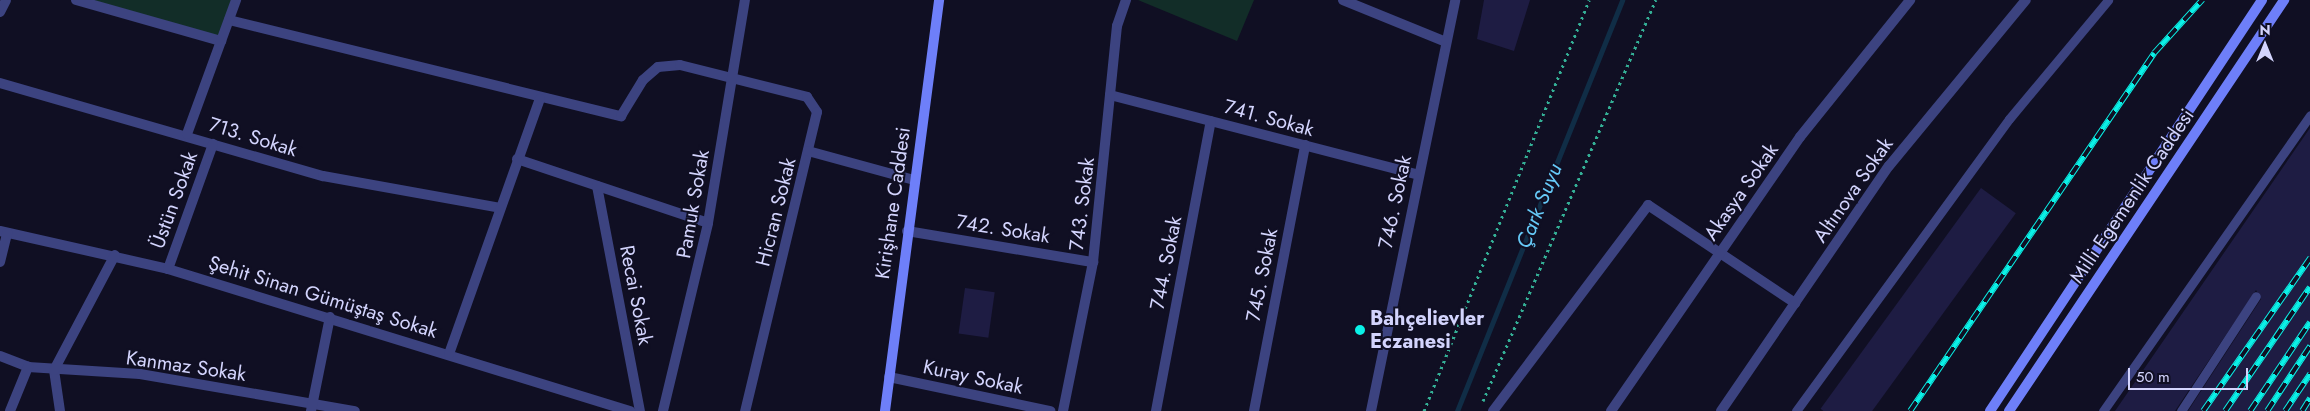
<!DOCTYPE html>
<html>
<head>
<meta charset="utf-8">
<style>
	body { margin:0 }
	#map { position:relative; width:2310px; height:411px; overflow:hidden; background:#100f23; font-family:Jost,sans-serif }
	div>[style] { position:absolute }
	.green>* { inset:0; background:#122d28 }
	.stream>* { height:5px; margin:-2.5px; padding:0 2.5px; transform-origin:2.5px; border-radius:2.5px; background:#102d46 }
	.building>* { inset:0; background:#1e1c43; transform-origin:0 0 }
	.path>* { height:3px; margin-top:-1.5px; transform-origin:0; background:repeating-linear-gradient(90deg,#34b096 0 2.5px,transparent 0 6.5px) }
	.lane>* { height:9px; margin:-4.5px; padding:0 4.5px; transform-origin:4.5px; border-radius:4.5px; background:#3c4380 }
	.street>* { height:10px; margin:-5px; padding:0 5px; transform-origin:5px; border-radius:5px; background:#3c4380 }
	.secondary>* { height:10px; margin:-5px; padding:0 5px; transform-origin:5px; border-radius:5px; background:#6e7ff9 }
	.rail>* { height:5.5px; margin-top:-2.75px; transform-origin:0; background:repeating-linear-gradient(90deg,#100f23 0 11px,#0af1e7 0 22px); box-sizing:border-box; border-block:1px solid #0af1e7 }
	.dots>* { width:14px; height:14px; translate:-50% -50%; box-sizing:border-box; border:2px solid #100f23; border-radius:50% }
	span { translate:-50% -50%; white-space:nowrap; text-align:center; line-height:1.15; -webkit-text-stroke:4px #100f23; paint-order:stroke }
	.street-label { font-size:20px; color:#d3d4fd }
	.poi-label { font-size:20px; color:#d3d4fd; font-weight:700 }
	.left { translate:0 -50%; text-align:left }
	.water-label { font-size:21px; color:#66caf8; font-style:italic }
	.north { position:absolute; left:2240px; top:20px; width:50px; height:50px; -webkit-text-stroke:4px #100f23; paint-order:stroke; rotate:0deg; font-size:14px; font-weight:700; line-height:20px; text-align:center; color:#d3d4fd }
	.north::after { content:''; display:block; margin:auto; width:18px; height:22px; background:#d3d4fd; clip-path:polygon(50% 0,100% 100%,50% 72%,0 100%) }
	.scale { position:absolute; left:2128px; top:368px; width:120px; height:22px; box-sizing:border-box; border:2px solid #d3d4fd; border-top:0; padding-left:6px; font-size:15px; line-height:18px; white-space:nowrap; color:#d3d4fd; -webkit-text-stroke:4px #100f23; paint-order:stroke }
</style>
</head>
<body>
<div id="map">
	<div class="green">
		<i style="clip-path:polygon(92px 0,231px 0,221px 37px)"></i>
		<i style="clip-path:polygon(1138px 0,1254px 0,1237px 41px)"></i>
	</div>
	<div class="stream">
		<i style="left:1457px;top:411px;width:443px;rotate:-68.1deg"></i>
	</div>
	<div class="building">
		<i style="clip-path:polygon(1484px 0,1530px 0,1514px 51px,1477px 39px)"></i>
		<i style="clip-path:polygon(2310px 128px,2310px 411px,2188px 411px,2261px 299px,2256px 290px,2175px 411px,2115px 411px)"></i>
		<i style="left:1981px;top:188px;width:43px;height:273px;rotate:36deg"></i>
		<i style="left:965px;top:288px;width:30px;height:46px;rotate:8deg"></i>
	</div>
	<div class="path">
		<i style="left:1483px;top:401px;width:437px;rotate:-66.7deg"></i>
		<i style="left:1424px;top:411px;width:443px;rotate:-68.1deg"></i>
	</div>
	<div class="lane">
		<i style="left:1796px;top:411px;width:361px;rotate:-53.9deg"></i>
		<i style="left:2009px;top:119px;width:155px;rotate:-50.2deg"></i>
		<i style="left:2103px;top:411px;width:361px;rotate:-55deg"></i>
		<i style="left:2181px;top:411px;width:137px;rotate:-56.9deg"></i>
	</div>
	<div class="street">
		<i style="left:76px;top:0;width:151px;rotate:15.8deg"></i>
		<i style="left:1343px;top:0;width:111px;rotate:22.2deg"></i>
		<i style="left:0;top:12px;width:13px;rotate:-63deg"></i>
		<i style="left:229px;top:20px;width:404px;rotate:13.8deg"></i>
		<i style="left:621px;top:116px;width:42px;rotate:-58.6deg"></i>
		<i style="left:643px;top:80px;width:20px;rotate:-41deg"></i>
		<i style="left:658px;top:67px;width:22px;rotate:-5deg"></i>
		<i style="left:680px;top:65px;width:131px;rotate:14.1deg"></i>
		<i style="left:807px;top:97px;width:18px;rotate:56deg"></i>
		<i style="left:817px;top:112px;width:308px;rotate:103.5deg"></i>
		<i style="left:0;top:83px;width:336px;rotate:16.1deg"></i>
		<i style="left:323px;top:176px;width:180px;rotate:10.2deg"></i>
		<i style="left:1110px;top:95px;width:319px;rotate:14.5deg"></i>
		<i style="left:187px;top:134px;width:143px;rotate:-69.9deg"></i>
		<i style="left:808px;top:151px;width:110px;rotate:15.3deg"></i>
		<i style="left:517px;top:159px;width:201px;rotate:18.5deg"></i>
		<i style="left:597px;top:186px;width:229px;rotate:79.2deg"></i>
		<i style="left:0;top:231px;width:172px;rotate:12.7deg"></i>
		<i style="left:168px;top:269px;width:484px;rotate:17.1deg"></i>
		<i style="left:907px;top:231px;width:189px;rotate:9.5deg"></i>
		<i style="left:0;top:262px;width:30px;rotate:-76deg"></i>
		<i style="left:168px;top:269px;width:133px;rotate:-70.2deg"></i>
		<i style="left:449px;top:354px;width:271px;rotate:-70.4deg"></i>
		<i style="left:0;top:356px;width:30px;rotate:21deg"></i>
		<i style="left:28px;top:367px;width:112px;rotate:3.6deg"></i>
		<i style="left:140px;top:374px;width:218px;rotate:9.8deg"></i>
		<i style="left:889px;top:377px;width:165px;rotate:11.9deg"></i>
		<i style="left:10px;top:411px;width:48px;rotate:-67.8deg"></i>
		<i style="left:60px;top:411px;width:41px;rotate:-98.3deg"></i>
		<i style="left:54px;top:370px;width:130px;rotate:-62.1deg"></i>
		<i style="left:311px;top:411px;width:96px;rotate:-78.6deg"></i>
		<i style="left:663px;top:411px;width:193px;rotate:-76.5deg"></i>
		<i style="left:708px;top:223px;width:226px;rotate:-80.6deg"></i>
		<i style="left:1063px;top:411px;width:152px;rotate:-78.6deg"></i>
		<i style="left:1093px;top:262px;width:237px;rotate:-84.2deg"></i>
		<i style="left:1117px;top:26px;width:28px;rotate:-71deg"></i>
		<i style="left:1156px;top:411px;width:295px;rotate:-79.3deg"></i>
		<i style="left:1254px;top:411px;width:271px;rotate:-79.1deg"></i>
		<i style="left:1371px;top:411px;width:419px;rotate:-78.4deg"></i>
		<i style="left:1493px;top:411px;width:258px;rotate:-53deg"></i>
		<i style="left:1648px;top:205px;width:177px;rotate:33.7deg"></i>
		<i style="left:1611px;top:411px;width:333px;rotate:-55.4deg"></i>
		<i style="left:1800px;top:137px;width:176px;rotate:-51.2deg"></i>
		<i style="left:1721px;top:411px;width:297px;rotate:-55.6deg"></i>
		<i style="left:1889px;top:166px;width:215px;rotate:-50.5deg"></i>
	</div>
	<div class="secondary">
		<i style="left:885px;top:411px;width:415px;rotate:-82.5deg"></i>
		<i style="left:1990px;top:411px;width:493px;rotate:-56.5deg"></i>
		<i style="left:2009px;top:411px;width:495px;rotate:-56.2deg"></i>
	</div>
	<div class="rail">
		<i style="left:1910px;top:411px;width:433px;rotate:-55.7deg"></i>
		<i style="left:2154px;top:53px;width:72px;rotate:-47.8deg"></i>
		<i style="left:2203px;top:411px;width:187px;rotate:-55deg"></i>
		<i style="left:2225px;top:411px;width:150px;rotate:-55.6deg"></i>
		<i style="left:2250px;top:411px;width:107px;rotate:-56deg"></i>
		<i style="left:2267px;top:411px;width:78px;rotate:-56.5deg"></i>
		<i style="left:2285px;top:411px;width:45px;rotate:-56deg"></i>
		<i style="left:2302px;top:411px;width:15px;rotate:-58deg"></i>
	</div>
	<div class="dots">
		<i style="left:1360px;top:330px;background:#0af1e7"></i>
	</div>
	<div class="street-label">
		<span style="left:1269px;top:118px;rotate:15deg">741. Sokak</span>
		<span style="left:253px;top:137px;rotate:17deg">713. Sokak</span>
		<span style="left:1853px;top:190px;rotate:-55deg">Altınova Sokak</span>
		<span style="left:1741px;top:192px;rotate:-55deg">Akasya Sokak</span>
		<span style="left:2132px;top:196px;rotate:-56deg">Milli Egemenlik Caddesi</span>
		<span style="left:174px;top:200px;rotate:-70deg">Üstün Sokak</span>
		<span style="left:1395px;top:202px;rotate:-78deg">746. Sokak</span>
		<span style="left:893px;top:203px;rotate:-82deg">Kirişhane Caddesi</span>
		<span style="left:693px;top:204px;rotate:-80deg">Pamuk Sokak</span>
		<span style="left:1082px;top:204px;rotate:-83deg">743. Sokak</span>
		<span style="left:776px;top:212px;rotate:-76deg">Hicran Sokak</span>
		<span style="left:1003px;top:229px;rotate:9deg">742. Sokak</span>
		<span style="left:1166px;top:263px;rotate:-79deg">744. Sokak</span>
		<span style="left:1262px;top:275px;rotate:-79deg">745. Sokak</span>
		<span style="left:636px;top:295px;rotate:79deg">Recai Sokak</span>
		<span style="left:323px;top:297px;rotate:17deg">Şehit Sinan Gümüştaş Sokak</span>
		<span style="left:186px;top:366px;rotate:8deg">Kanmaz Sokak</span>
		<span style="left:973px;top:377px;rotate:12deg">Kuray Sokak</span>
	</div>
	<div class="poi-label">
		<span class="left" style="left:1370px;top:330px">Bahçelievler<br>Eczanesi</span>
	</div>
	<div class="water-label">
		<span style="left:1539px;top:206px;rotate:-68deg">Çark Suyu</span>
	</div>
	<div class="north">N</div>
	<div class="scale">50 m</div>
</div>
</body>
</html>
